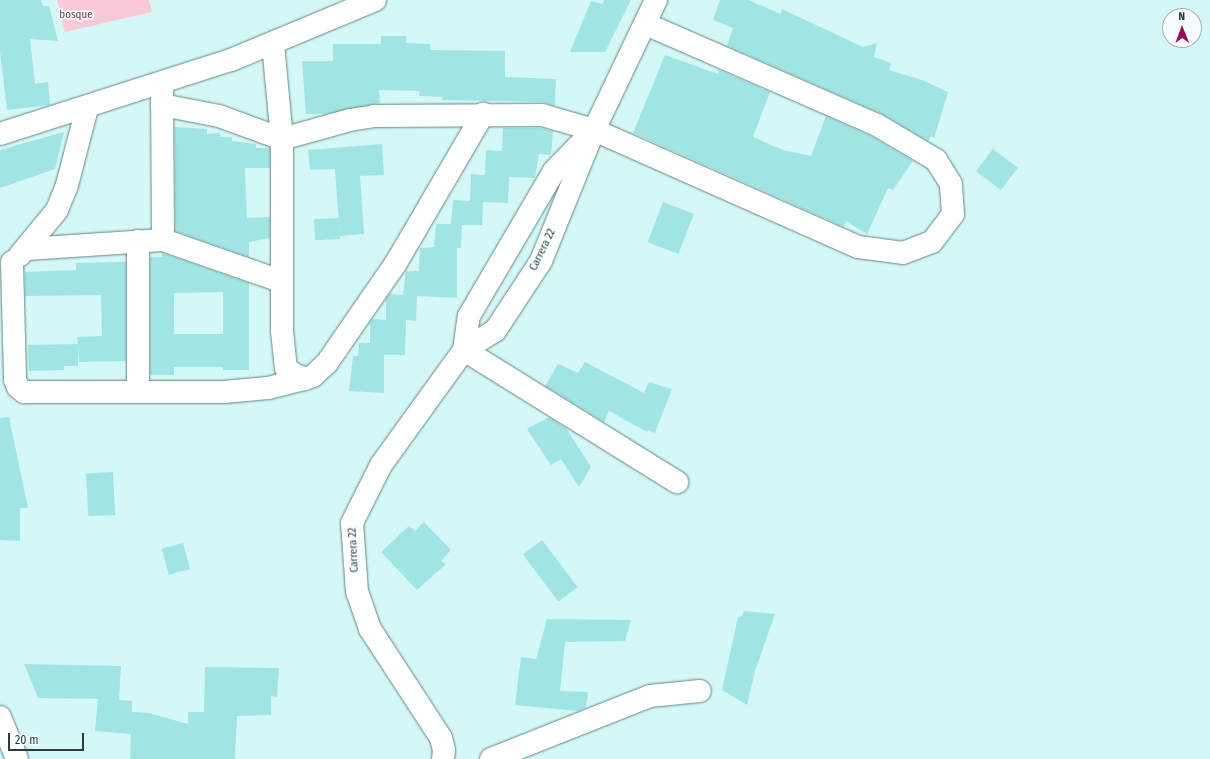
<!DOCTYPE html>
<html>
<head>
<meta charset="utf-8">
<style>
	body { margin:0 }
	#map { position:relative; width:1210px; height:759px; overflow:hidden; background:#d4f8f7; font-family:"Fira Sans Condensed",sans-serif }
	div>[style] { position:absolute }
	.green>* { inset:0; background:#f8cad8 }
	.building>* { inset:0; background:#a1e4e4; transform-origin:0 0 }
	.roads { filter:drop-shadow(0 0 1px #658584) drop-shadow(0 0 1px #658584) }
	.street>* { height:22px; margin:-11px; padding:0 11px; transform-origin:11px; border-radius:11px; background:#fff }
	.highway>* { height:22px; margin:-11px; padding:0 11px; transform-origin:11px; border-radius:11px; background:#fff }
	span { translate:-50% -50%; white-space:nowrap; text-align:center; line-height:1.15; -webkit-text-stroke:3.5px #f7fefe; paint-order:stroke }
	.park-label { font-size:11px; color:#783650 }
	.street-label { font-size:11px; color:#2c3a3a }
	.north { position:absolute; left:1162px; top:8px; width:40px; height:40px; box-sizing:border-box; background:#f7fefe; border:1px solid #a6b0b0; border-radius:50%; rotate:359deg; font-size:11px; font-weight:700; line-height:16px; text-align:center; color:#2c3a3a }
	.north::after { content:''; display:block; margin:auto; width:14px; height:18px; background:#9b0856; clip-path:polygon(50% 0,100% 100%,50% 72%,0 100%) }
	.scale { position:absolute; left:8px; top:733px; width:76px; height:18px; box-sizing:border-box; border:2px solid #2c3a3a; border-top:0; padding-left:5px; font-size:12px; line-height:14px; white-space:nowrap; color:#2c3a3a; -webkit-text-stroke:3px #f7fefe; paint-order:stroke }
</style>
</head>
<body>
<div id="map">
	<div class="green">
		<i style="clip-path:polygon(57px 0,149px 0,152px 12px,65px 32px)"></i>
	</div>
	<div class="building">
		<i style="clip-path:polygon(0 0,41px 0,43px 6px,49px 6px,58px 41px,30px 39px,35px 84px,48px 82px,50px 105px,7px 110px,0 52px)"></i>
		<i style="clip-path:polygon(604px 0,631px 0,605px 52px,570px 52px,591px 1px,602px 4px)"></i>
		<i style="clip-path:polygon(720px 0,748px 0,781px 14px,782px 9px,863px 47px,877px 43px,874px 57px,891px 63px,889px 70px,922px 80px,948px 92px,934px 138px,931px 136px,928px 141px,882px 114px,727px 46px,733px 28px,713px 20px)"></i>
		<i style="clip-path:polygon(381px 36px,406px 36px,406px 43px,430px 44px,430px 50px,505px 51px,505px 77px,556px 79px,555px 106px,542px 102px,442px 100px,443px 97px,419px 96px,420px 91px,379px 90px,380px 103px,325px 114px,306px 114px,302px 61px,333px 61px,333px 44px,381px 44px)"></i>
		<i style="clip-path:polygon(665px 55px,718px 74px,719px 70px,770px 92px,753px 137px,783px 150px,811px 156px,826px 116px,871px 136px,913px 161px,893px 190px,888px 188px,867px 234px,846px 221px,844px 227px,633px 133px)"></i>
		<i style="clip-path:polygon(175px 127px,207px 129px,207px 134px,220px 133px,220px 137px,232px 137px,232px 141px,256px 144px,256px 148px,270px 148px,270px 168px,245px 168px,247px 218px,270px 217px,270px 238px,249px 242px,249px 257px,175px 231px)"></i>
		<i style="clip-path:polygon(503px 128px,540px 128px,553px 131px,551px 155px,539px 154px,535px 178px,509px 177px,508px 203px,483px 202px,482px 225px,462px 225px,461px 248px,457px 248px,457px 298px,417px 296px,416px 321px,406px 320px,405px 355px,384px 355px,384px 393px,349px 391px,353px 356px,358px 356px,359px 343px,370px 343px,370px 323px,373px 319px,386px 320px,386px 299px,390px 294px,403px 295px,406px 271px,419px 271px,420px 248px,434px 247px,436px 224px,451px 224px,453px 200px,470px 201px,471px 174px,485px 175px,486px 150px,502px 151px)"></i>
		<i style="clip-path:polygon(64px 132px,55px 169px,0 188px,0 150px)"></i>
		<i style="clip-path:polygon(382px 144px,384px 175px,360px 176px,364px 234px,340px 236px,335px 169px,310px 170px,308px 150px)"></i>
		<i style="left:993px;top:149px;width:31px;height:28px;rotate:37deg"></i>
		<i style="left:663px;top:202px;width:33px;height:43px;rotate:21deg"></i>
		<i style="left:339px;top:218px;width:21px;height:25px;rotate:87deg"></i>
		<i style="clip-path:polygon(evenodd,162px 253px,249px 283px,249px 370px,223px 370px,223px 367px,174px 367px,174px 375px,150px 375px,150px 257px,162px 257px,162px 253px,223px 292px,223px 334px,174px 334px,174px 293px,223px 292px)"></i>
		<i style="clip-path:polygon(126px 262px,126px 361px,79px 362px,78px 345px,78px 366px,64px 366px,64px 370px,29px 371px,28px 345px,78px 344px,77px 337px,102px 336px,101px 295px,25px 296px,25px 272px,76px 270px,76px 263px)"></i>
		<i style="clip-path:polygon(585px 362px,644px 393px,649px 382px,672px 389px,655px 433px,648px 430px,647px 432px,609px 411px,604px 422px,545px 386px,558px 364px,578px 373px)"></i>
		<i style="clip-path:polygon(9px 417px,28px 508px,20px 508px,20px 541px,0 540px,0 418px)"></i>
		<i style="clip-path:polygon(549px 417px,566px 428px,591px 467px,579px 487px,561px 459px,551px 465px,527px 429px)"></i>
		<i style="left:113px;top:472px;width:43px;height:27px;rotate:87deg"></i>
		<i style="clip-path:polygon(424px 522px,451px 550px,441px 561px,446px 564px,417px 590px,381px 552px,409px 526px,415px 531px)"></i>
		<i style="left:542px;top:540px;width:59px;height:24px;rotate:53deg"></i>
		<i style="left:183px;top:543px;width:27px;height:22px;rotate:75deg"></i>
		<i style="clip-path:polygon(744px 611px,775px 614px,755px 671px,747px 705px,722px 690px,738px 617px,742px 616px)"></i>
		<i style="clip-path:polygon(547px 619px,631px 620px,625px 641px,565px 642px,560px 691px,588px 692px,586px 708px,578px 711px,515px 705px,521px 657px,536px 659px)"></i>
		<i style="clip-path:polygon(24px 664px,121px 666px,119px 700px,132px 701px,132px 712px,149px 713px,188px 724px,188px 712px,204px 712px,205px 667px,279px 668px,277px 697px,271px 696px,271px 715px,237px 716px,235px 759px,130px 759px,131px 734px,95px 731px,98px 699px,38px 698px)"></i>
	</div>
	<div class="roads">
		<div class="street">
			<i style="left:273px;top:44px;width:95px;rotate:84.6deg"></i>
			<i style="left:282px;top:139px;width:192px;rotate:90deg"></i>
			<i style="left:282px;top:331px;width:37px;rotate:84deg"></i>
			<i style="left:286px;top:368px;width:8px;rotate:40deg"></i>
			<i style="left:292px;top:373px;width:14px;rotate:25deg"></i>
			<i style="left:305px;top:379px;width:9px;rotate:-21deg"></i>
			<i style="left:313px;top:376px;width:19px;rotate:-43deg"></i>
			<i style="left:327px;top:363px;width:121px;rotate:-55.4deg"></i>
			<i style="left:396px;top:263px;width:173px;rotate:-59.7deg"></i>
			<i style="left:162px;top:91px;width:149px;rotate:89.6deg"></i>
			<i style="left:162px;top:105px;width:58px;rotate:10.9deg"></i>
			<i style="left:219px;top:116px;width:67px;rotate:20.1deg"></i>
			<i style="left:282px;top:139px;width:71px;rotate:-15.6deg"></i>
			<i style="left:350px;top:120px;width:24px;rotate:-9deg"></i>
			<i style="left:374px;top:116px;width:168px;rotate:-0.3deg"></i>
			<i style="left:542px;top:115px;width:54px;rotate:16.1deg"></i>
			<i style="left:594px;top:130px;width:289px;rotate:23.9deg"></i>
			<i style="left:858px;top:247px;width:45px;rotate:7.6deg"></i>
			<i style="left:903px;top:253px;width:31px;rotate:-21deg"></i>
			<i style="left:932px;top:242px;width:35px;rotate:-53deg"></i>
			<i style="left:953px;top:214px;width:30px;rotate:-94deg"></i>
			<i style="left:951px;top:184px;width:28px;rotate:-122deg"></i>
			<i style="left:936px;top:160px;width:69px;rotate:-149.3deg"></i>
			<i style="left:877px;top:125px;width:252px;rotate:-156.4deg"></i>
			<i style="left:0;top:134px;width:243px;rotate:-17.8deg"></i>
			<i style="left:231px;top:60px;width:156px;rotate:-22.6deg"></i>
			<i style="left:138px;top:241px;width:149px;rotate:90deg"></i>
			<i style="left:27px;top:249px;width:136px;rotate:-3.8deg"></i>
			<i style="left:163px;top:240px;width:124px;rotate:19.3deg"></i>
			<i style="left:20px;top:255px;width:58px;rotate:-50.6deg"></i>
			<i style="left:57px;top:210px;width:27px;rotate:-68deg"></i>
			<i style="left:67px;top:185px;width:80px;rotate:-75.4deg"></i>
			<i style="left:12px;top:262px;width:118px;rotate:88.5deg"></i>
			<i style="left:15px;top:380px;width:8px;rotate:67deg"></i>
			<i style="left:18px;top:387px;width:8px;rotate:40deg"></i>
			<i style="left:24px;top:392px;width:200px"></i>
			<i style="left:224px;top:392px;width:44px;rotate:-5.2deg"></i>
			<i style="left:268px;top:388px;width:38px;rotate:-14deg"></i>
			<i style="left:464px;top:350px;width:34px;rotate:-82deg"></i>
			<i style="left:469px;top:316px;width:168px;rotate:-59.6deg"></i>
			<i style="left:554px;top:171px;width:49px;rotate:-45.8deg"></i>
			<i style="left:464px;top:350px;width:251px;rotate:31.8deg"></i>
			<i style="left:443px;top:759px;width:9px;rotate:-84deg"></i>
			<i style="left:444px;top:750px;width:12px;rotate:-104deg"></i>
			<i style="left:441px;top:738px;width:130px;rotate:-123.1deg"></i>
			<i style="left:370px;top:629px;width:39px;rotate:-109deg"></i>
			<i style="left:357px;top:592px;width:69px;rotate:-94.1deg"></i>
			<i style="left:352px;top:523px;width:65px;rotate:-63.4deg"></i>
			<i style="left:381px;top:465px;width:142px;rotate:-54.2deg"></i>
			<i style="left:464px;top:350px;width:36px;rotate:-32deg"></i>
			<i style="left:495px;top:331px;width:84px;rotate:-56.7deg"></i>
			<i style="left:541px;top:261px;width:141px;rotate:-68deg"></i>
			<i style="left:594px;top:130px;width:144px;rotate:-64.5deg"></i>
			<i style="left:491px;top:759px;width:171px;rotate:-21.6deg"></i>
			<i style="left:650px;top:696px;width:50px;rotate:-5.7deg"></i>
		</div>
		<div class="highway">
			<i style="left:0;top:717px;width:45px;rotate:68deg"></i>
		</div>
	</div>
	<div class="park-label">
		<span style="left:76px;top:15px">bosque</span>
	</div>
	<div class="street-label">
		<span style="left:543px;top:250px;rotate:-64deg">Carrera 22</span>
		<span style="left:354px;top:550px;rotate:-93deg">Carrera 22</span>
	</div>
	<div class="north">N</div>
	<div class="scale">20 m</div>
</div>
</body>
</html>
